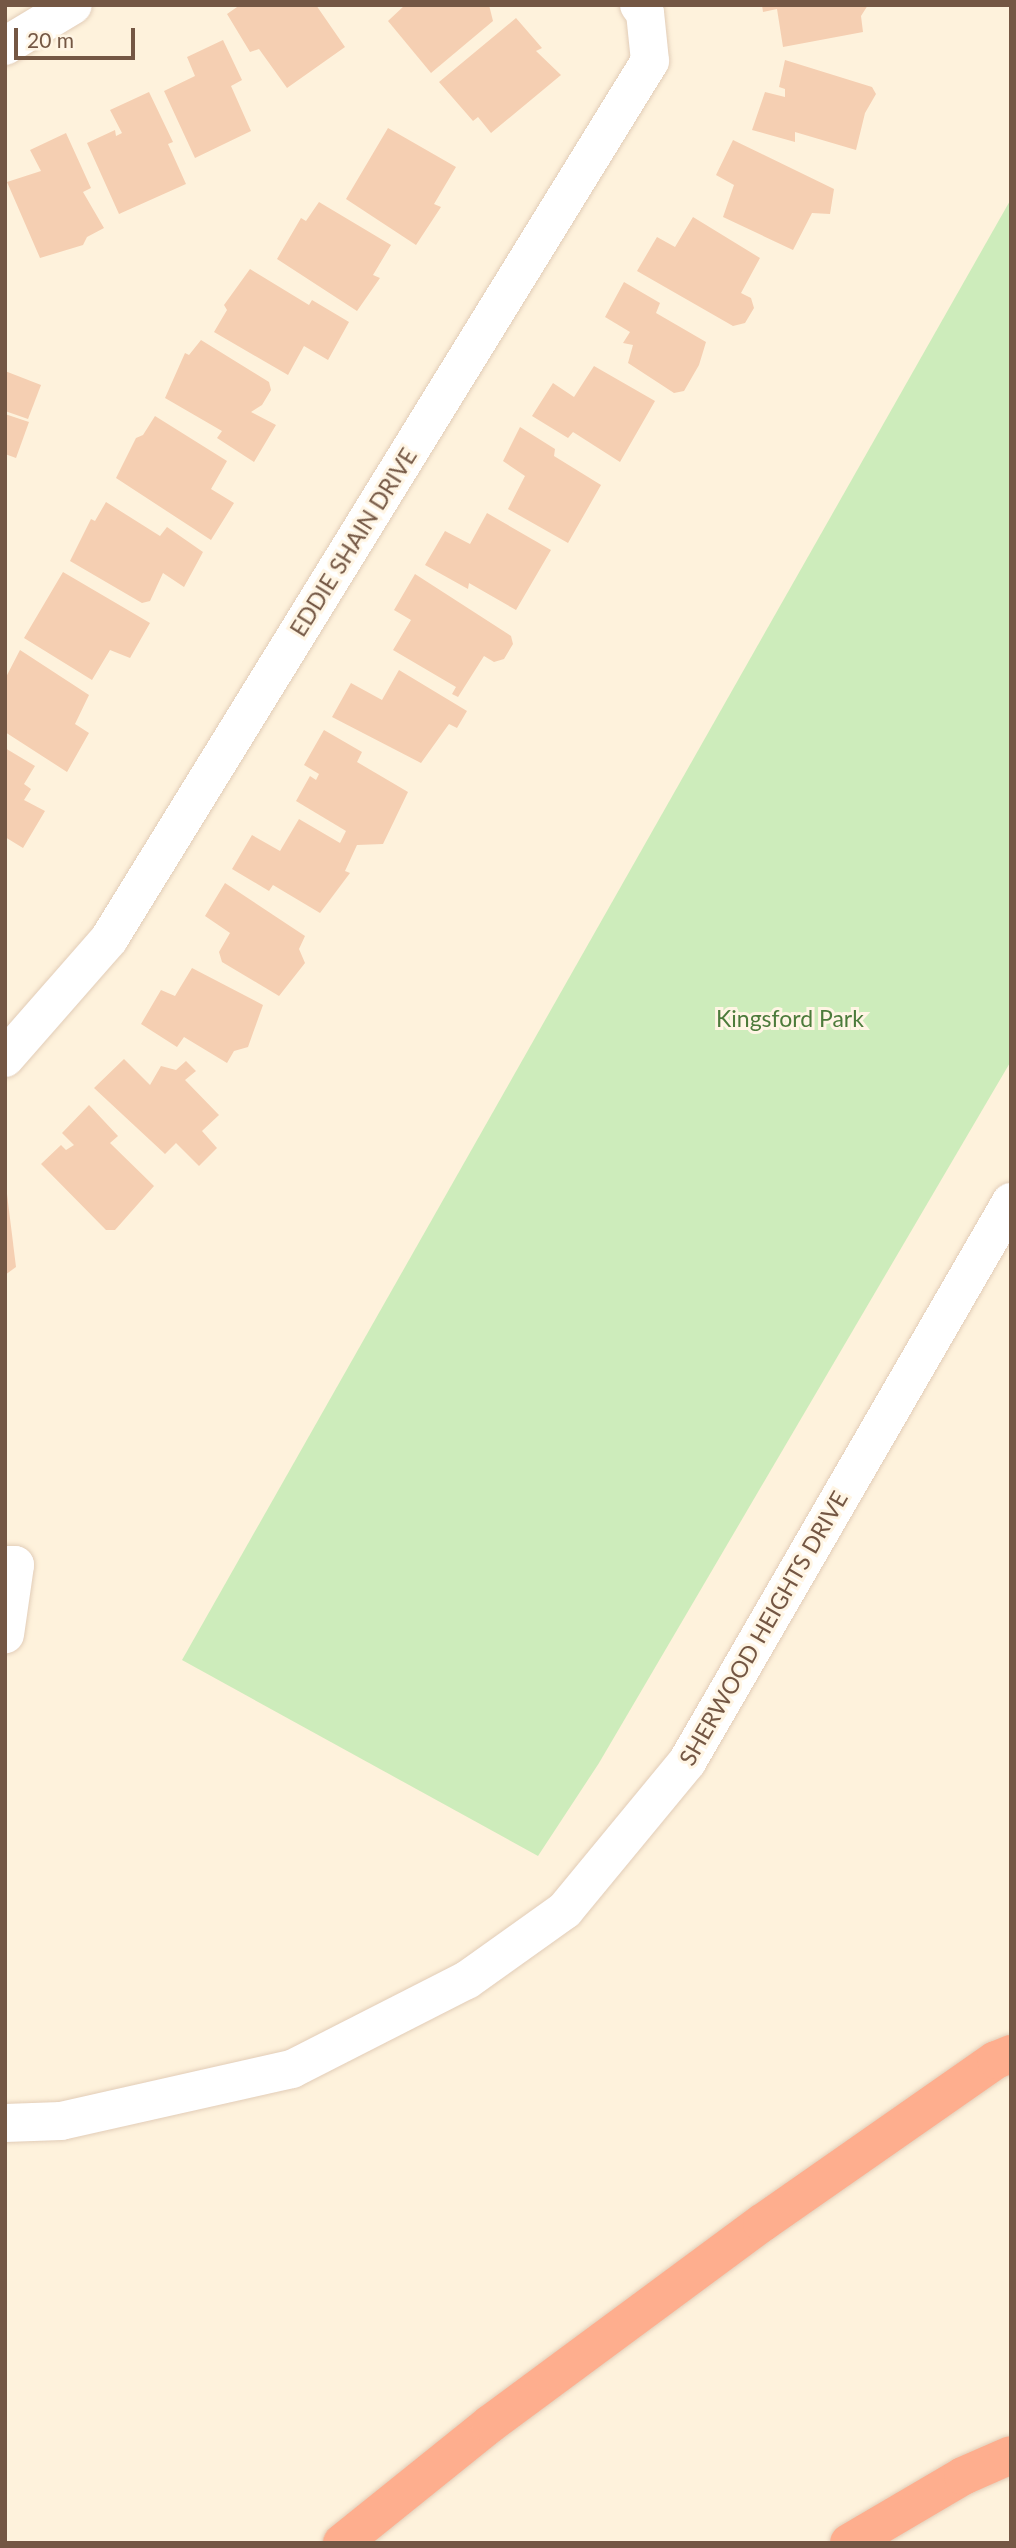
<!DOCTYPE html>
<html>
<head>
<meta charset="utf-8">
<style>
	body { margin:0 }
	#map { position:relative; width:1016px; height:2548px; overflow:hidden; background:#fef2dc; font-family:Lato,sans-serif }
	div>[style] { position:absolute }
	.green>* { inset:0; background:#cdecbb }
	.building>* { inset:0; background:#f5cfb2 }
	.roads { filter:drop-shadow(0 0 2px #e2cdb8) drop-shadow(0 0 2px #e2cdb8) }
	.minor>* { height:38px; margin:-19px; padding:0 19px; transform-origin:19px; border-radius:19px; background:#fff }
	.highway>* { height:38px; margin:-19px; padding:0 19px; transform-origin:19px; border-radius:19px; background:#feae8e }
	span { translate:-50% -50%; white-space:nowrap; text-align:center; line-height:1.15; -webkit-text-stroke:6px #fff5e4; paint-order:stroke }
	.street-label { font-size:23px; color:#745744 }
	.park-label { font-size:23px; color:#4c7b3b }
	.frame { position:absolute; inset:0; border:7px solid #745744; pointer-events:none }
	.scale { position:absolute; left:14px; top:28px; width:121px; height:32px; box-sizing:border-box; border:4px solid #745744; border-top:0; padding-left:9px; font-size:21px; line-height:24px; white-space:nowrap; color:#745744; -webkit-text-stroke:5px #fff5e4; paint-order:stroke }
</style>
</head>
<body>
<div id="map">
	<div class="green">
		<i style="clip-path:polygon(1011px 199px,1011px 1061px,599px 1763px,538px 1856px,182px 1660px)"></i>
	</div>
	<div class="building">
		<i style="clip-path:polygon(240px 5px,316px 5px,345px 47px,287px 88px,259px 49px,250px 52px,227px 14px)"></i>
		<i style="clip-path:polygon(405px 5px,489px 5px,493px 21px,431px 73px,388px 21px)"></i>
		<i style="clip-path:polygon(762px 5px,868px 5px,861px 16px,863px 32px,783px 47px,777px 9px,763px 12px)"></i>
		<i style="clip-path:polygon(516px 18px,542px 48px,536px 51px,561px 75px,491px 133px,478px 117px,473px 121px,439px 82px)"></i>
		<i style="clip-path:polygon(223px 40px,242px 80px,231px 86px,251px 131px,195px 158px,164px 91px,195px 76px,187px 57px)"></i>
		<i style="clip-path:polygon(785px 60px,872px 87px,876px 94px,865px 113px,856px 150px,795px 132px,795px 142px,752px 130px,765px 92px,785px 97px,785px 89px,779px 87px)"></i>
		<i style="clip-path:polygon(149px 92px,173px 142px,168px 144px,186px 184px,119px 214px,87px 143px,115px 130px,116px 136px,122px 133px,110px 110px)"></i>
		<i style="clip-path:polygon(388px 128px,456px 167px,434px 204px,441px 207px,416px 245px,346px 199px)"></i>
		<i style="clip-path:polygon(66px 133px,91px 188px,83px 192px,104px 228px,87px 237px,83px 245px,40px 258px,7px 182px,41px 171px,30px 150px)"></i>
		<i style="clip-path:polygon(733px 140px,834px 189px,830px 214px,812px 213px,793px 250px,723px 217px,734px 185px,716px 175px)"></i>
		<i style="clip-path:polygon(319px 202px,391px 245px,373px 275px,380px 278px,357px 311px,277px 259px,301px 218px,306px 221px)"></i>
		<i style="clip-path:polygon(693px 217px,760px 258px,741px 293px,751px 298px,754px 308px,745px 323px,733px 326px,637px 271px,657px 237px,675px 247px)"></i>
		<i style="clip-path:polygon(250px 269px,309px 305px,312px 300px,349px 322px,328px 360px,304px 346px,288px 375px,214px 332px,227px 310px,224px 305px)"></i>
		<i style="clip-path:polygon(624px 282px,660px 303px,656px 313px,706px 342px,699px 365px,684px 391px,674px 393px,628px 363px,633px 345px,623px 343px,630px 332px,605px 317px)"></i>
		<i style="clip-path:polygon(201px 340px,269px 382px,271px 390px,262px 405px,251px 412px,276px 425px,254px 462px,217px 438px,222px 431px,165px 398px,185px 353px,189px 355px)"></i>
		<i style="clip-path:polygon(594px 366px,655px 401px,620px 462px,573px 432px,568px 438px,532px 416px,553px 383px,574px 397px)"></i>
		<i style="clip-path:polygon(5px 371px,41px 385px,28px 419px,5px 411px)"></i>
		<i style="clip-path:polygon(5px 414px,29px 422px,16px 458px,5px 454px)"></i>
		<i style="clip-path:polygon(155px 416px,227px 461px,211px 489px,234px 503px,211px 540px,116px 478px,136px 438px,143px 435px)"></i>
		<i style="clip-path:polygon(520px 427px,555px 449px,554px 456px,601px 485px,568px 543px,508px 509px,525px 476px,503px 461px)"></i>
		<i style="clip-path:polygon(106px 502px,160px 536px,167px 527px,203px 552px,184px 587px,163px 573px,150px 601px,142px 603px,70px 561px,91px 519px,95px 521px)"></i>
		<i style="clip-path:polygon(487px 513px,551px 550px,516px 610px,469px 583px,468px 589px,425px 565px,445px 531px,470px 544px)"></i>
		<i style="clip-path:polygon(63px 572px,150px 623px,130px 658px,110px 650px,92px 680px,24px 638px)"></i>
		<i style="clip-path:polygon(415px 574px,511px 636px,513px 644px,504px 659px,494px 662px,484px 656px,458px 697px,452px 694px,456px 687px,393px 650px,411px 620px,394px 610px)"></i>
		<i style="clip-path:polygon(20px 650px,89px 695px,75px 724px,89px 733px,67px 772px,5px 732px,5px 679px)"></i>
		<i style="clip-path:polygon(399px 670px,467px 711px,457px 728px,449px 724px,421px 763px,332px 717px,351px 683px,382px 700px)"></i>
		<i style="clip-path:polygon(324px 730px,362px 752px,357px 762px,408px 792px,383px 844px,357px 845px,345px 871px,350px 873px,320px 913px,273px 885px,269px 891px,232px 869px,252px 835px,280px 851px,299px 819px,340px 843px,346px 831px,296px 801px,310px 776px,316px 780px,319px 774px,304px 765px)"></i>
		<i style="clip-path:polygon(5px 748px,35px 766px,24px 784px,31px 789px,24px 800px,45px 811px,23px 848px,5px 837px)"></i>
		<i style="clip-path:polygon(225px 883px,305px 936px,299px 949px,305px 963px,279px 996px,222px 962px,219px 952px,230px 933px,205px 916px)"></i>
		<i style="clip-path:polygon(192px 968px,263px 1005px,248px 1047px,234px 1051px,227px 1063px,184px 1037px,177px 1047px,141px 1024px,161px 990px,175px 996px)"></i>
		<i style="clip-path:polygon(124px 1059px,150px 1085px,161px 1066px,176px 1070px,186px 1061px,196px 1071px,185px 1080px,219px 1115px,202px 1131px,217px 1148px,199px 1166px,176px 1143px,165px 1154px,94px 1088px)"></i>
		<i style="clip-path:polygon(89px 1105px,118px 1136px,110px 1143px,154px 1186px,115px 1230px,106px 1230px,41px 1164px,61px 1145px,66px 1150px,74px 1145px,62px 1133px)"></i>
		<i style="clip-path:polygon(5px 1178px,16px 1267px,5px 1275px)"></i>
	</div>
	<div class="roads">
		<div class="minor">
			<i style="left:5px;top:46px;width:79px;rotate:-31.1deg"></i>
			<i style="left:5px;top:1058px;width:158px;rotate:-48.8deg"></i>
			<i style="left:109px;top:939px;width:1031px;rotate:-58.36deg"></i>
			<i style="left:650px;top:61px;width:48px;rotate:-95.9deg"></i>
			<i style="left:645px;top:13px;width:10px;rotate:-127deg"></i>
			<i style="left:5px;top:1565px;width:10px"></i>
			<i style="left:15px;top:1565px;width:70px;rotate:98.2deg"></i>
			<i style="left:5px;top:2123px;width:56px;rotate:-2deg"></i>
			<i style="left:61px;top:2121px;width:237px;rotate:-12.7deg"></i>
			<i style="left:292px;top:2069px;width:196px;rotate:-27deg"></i>
			<i style="left:467px;top:1980px;width:120px;rotate:-35.5deg"></i>
			<i style="left:565px;top:1910px;width:192px;rotate:-50.5deg"></i>
			<i style="left:687px;top:1762px;width:647px;rotate:-59.95deg"></i>
		</div>
		<div class="highway">
			<i style="left:342px;top:2543px;width:190px;rotate:-38.8deg"></i>
			<i style="left:490px;top:2424px;width:338px;rotate:-36.5deg"></i>
			<i style="left:762px;top:2223px;width:285px;rotate:-34.9deg"></i>
			<i style="left:996px;top:2060px;width:16px;rotate:-22deg"></i>
			<i style="left:849px;top:2543px;width:132px;rotate:-30.4deg"></i>
			<i style="left:963px;top:2476px;width:52px;rotate:-23.6deg"></i>
		</div>
	</div>
	<div class="street-label">
		<span style="left:353px;top:542px;rotate:-58deg">EDDIE SHAIN DRIVE</span>
		<span style="left:763px;top:1628px;rotate:-60deg">SHERWOOD HEIGHTS DRIVE</span>
	</div>
	<div class="park-label">
		<span style="left:790px;top:1018px">Kingsford Park</span>
	</div>
	<div class="frame"></div>
	<div class="scale">20 m</div>
</div>
</body>
</html>
